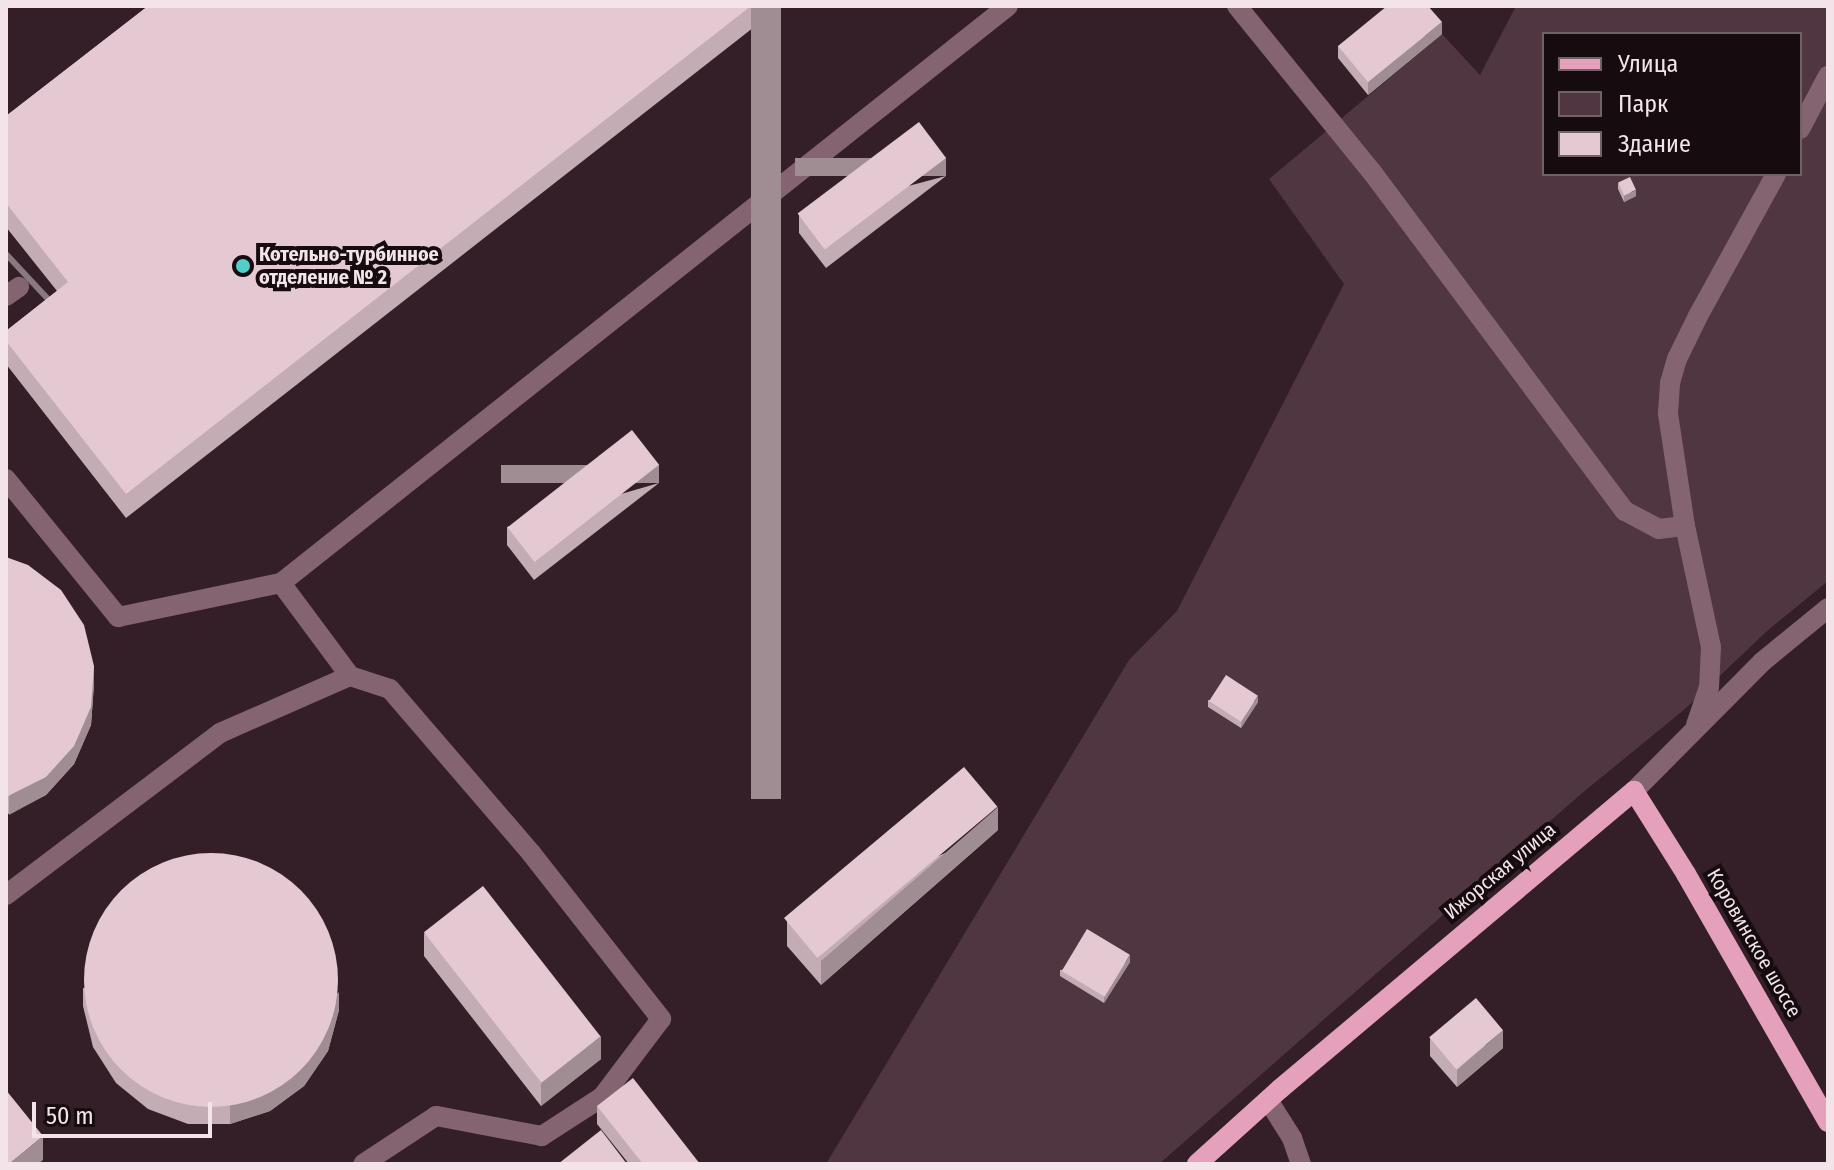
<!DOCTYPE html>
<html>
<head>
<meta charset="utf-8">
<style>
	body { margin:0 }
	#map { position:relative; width:1834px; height:1170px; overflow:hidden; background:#341f28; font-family:"Fira Sans Condensed",sans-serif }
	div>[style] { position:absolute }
	.green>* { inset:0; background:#4f3640 }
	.minor>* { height:20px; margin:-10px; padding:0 10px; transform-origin:10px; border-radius:10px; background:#856471 }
	.major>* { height:20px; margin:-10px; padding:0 10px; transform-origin:10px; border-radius:10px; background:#e5a1bc }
	.rail>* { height:6px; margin:-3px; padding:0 3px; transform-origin:3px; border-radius:3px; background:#8a787f }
	.wall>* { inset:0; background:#c4acb5 }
	.shaded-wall>* { inset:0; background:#a08c93; transform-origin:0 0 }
	.building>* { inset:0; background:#e4c8d2; transform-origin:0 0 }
	.round { border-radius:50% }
	.dots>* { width:22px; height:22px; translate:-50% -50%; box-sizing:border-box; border:4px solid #160c10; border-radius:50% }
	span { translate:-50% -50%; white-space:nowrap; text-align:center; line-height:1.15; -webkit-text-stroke:8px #160c10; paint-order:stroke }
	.poi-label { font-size:20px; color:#f2e4e9; font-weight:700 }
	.left { translate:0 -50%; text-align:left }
	.street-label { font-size:20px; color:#f2e4e9 }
	.frame { position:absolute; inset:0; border:8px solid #f2e4e9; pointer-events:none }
	.legend { position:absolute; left:1542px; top:32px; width:260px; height:144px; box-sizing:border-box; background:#160c10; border:2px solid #6e6267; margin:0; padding:10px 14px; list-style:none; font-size:24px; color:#f2e4e9 }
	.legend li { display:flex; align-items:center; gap:16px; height:40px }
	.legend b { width:40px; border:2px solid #6e6267 }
	.scale { position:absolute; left:32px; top:1102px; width:180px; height:36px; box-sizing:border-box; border:4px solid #f2e4e9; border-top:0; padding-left:10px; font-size:24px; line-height:28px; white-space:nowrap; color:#f2e4e9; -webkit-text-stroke:6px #160c10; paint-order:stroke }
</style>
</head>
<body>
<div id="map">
	<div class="green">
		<i style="clip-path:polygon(evenodd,1516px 6px,1828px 6px,1828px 581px,1767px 631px,1685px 709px,1581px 794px,1159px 1164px,826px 1164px,1129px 660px,1177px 611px,1344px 284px,1269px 179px,1442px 34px,1480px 75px,1516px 6px,1544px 34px,1800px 34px,1800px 174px,1544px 174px,1544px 34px)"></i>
	</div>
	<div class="minor">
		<i style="left:1237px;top:6px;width:214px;rotate:50.9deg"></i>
		<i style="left:1372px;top:172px;width:423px;rotate:53.3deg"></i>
		<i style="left:1625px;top:511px;width:38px;rotate:28deg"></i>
		<i style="left:1659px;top:529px;width:26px;rotate:-7deg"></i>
		<i style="left:1800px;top:129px;width:60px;rotate:-62.2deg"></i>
		<i style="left:6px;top:296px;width:16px;rotate:-35deg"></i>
		<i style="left:6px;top:479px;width:178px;rotate:50.9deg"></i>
		<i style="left:118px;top:617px;width:167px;rotate:-11.8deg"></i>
		<i style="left:281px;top:583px;width:928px;rotate:-38.44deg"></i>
		<i style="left:350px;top:676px;width:42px;rotate:18deg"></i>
		<i style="left:390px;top:689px;width:216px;rotate:49.3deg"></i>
		<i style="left:531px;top:853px;width:211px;rotate:51.9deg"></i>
		<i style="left:661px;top:1019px;width:98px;rotate:127.1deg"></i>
		<i style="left:602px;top:1097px;width:72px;rotate:147deg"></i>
		<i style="left:542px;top:1136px;width:108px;rotate:-169.3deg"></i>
		<i style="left:436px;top:1116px;width:87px;rotate:146.7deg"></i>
		<i style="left:1696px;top:725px;width:39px;rotate:-71deg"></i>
		<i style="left:1709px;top:688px;width:41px;rotate:-87.2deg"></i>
		<i style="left:1711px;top:647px;width:124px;rotate:-102.1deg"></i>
		<i style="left:1685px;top:526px;width:114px;rotate:-98.6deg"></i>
		<i style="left:1668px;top:413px;width:30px;rotate:-86deg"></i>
		<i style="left:1670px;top:383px;width:25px;rotate:-74deg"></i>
		<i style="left:1677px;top:359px;width:48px;rotate:-64deg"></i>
		<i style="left:1698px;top:316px;width:162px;rotate:-61.2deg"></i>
		<i style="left:1634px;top:791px;width:182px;rotate:-45.2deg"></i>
		<i style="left:1762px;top:662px;width:85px;rotate:-39.3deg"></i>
		<i style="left:6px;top:895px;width:268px;rotate:-37.1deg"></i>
		<i style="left:220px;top:733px;width:142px;rotate:-23.7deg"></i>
		<i style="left:350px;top:676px;width:116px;rotate:-126.6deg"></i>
		<i style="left:1268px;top:1100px;width:45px;rotate:57.7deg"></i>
		<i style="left:1292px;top:1138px;width:28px;rotate:71deg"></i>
	</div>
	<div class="major">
		<i style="left:1197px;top:1164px;width:112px;rotate:-42.1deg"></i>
		<i style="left:1280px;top:1089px;width:463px;rotate:-40.1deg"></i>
		<i style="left:1634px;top:791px;width:98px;rotate:57.9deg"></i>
		<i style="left:1686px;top:874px;width:286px;rotate:60.2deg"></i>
	</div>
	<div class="rail">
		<i style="left:6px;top:254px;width:79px;rotate:47deg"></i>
	</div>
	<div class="wall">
		<i style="clip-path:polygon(148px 6px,781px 6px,126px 518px,6px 364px,6px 331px,57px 291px,6px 227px,6px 116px)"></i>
		<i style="clip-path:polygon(1442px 34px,1368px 95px,1338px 58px,1338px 46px)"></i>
		<i style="clip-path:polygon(946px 176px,826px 268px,799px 233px,799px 215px)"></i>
		<i style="clip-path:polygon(1618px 183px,1636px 196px,1624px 202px,1618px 189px)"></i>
		<i style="clip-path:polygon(659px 483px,534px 580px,507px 545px,507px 527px)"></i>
		<i style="clip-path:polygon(6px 557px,94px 684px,91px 725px,74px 764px,46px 795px,6px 815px)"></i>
		<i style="clip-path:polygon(1208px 700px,1258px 702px,1241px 728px,1208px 707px)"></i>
		<i style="clip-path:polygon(998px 830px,821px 985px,787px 946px,787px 922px)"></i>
		<i style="clip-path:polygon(424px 933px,601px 1059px,541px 1106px,424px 956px)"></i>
		<i style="clip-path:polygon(1130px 962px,1104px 1003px,1060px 976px,1060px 970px)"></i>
		<i style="clip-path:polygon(83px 988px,339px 1010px,328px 1051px,304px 1086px,270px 1111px,230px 1124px,188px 1124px,148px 1109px,116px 1083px,93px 1047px,83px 1006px)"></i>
		<i style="clip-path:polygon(1430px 1038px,1503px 1048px,1457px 1087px,1430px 1056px)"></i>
		<i style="clip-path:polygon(597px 1106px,700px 1164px,629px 1164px,597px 1124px)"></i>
	</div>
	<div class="shaded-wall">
		<i style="left:751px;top:6px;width:30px;height:793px"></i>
		<i style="clip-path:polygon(1442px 22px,1442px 34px,1368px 95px,1368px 82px)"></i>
		<i style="left:946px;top:158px;width:18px;height:151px;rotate:90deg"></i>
		<i style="clip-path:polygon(1636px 190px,1636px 196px,1624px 202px,1624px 196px)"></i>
		<i style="left:659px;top:465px;width:18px;height:158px;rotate:90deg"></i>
		<i style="clip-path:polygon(94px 666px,94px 684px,91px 725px,74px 764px,46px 795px,9px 815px,9px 797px)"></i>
		<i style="clip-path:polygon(1258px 696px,1258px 702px,1241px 728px,1241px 722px)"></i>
		<i style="clip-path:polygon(998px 807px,998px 830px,821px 985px,821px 961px)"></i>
		<i style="clip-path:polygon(1130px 955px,1130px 962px,1104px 1003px,1104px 997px)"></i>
		<i style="clip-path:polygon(339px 992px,339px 1010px,328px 1051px,304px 1086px,270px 1111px,230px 1124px,230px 1106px)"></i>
		<i style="clip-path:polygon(1503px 1030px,1503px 1048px,1457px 1087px,1457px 1070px)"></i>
		<i style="clip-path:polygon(601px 1036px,601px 1059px,541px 1106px,541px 1082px)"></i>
		<i style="clip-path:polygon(43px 1136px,43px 1160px,38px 1164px,9px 1164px)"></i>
	</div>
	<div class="building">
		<i style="clip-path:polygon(148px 6px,751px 6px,126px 494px,6px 341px,6px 331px,68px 282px,6px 203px,6px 116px)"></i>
		<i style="clip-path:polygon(1387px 6px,1428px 6px,1442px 22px,1368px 82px,1338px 46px)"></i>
		<i style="left:919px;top:122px;width:45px;height:152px;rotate:53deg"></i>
		<i style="left:1630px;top:177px;width:14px;height:13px;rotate:65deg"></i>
		<i style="left:632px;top:430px;width:44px;height:158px;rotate:52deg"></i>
		<i style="clip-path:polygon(6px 557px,28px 565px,61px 590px,84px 625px,94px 666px,91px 707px,74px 746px,46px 777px,6px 797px)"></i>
		<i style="left:1226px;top:675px;width:38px;height:31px;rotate:33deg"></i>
		<i style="left:964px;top:767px;width:52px;height:235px;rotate:50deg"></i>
		<i class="round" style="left:84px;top:853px;width:254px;height:254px"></i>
		<i style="left:483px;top:886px;width:191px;height:75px;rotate:52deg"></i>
		<i style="left:1087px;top:929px;width:50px;height:49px;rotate:31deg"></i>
		<i style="left:1476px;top:998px;width:42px;height:61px;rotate:50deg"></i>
		<i style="clip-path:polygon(633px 1078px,700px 1164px,643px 1164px,597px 1106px)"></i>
		<i style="clip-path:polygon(6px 1090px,43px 1136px,9px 1164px,6px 1164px)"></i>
		<i style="clip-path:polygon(601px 1130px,627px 1164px,558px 1164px)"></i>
	</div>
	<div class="dots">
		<i style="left:243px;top:266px;background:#53cdc9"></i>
	</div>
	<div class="poi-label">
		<span class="left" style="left:259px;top:266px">Котельно-турбинное<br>отделение № 2</span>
	</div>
	<div class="street-label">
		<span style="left:1500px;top:871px;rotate:-40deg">Ижорская улица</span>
		<span style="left:1754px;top:943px;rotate:60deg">Коровинское шоссе</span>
	</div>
	<div class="frame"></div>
	<ul class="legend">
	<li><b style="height:10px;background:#e5a1bc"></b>Улица</li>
	<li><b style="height:22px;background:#4f3640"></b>Парк</li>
	<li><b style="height:22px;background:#e4c8d2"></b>Здание</li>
	</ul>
	<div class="scale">50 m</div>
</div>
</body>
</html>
